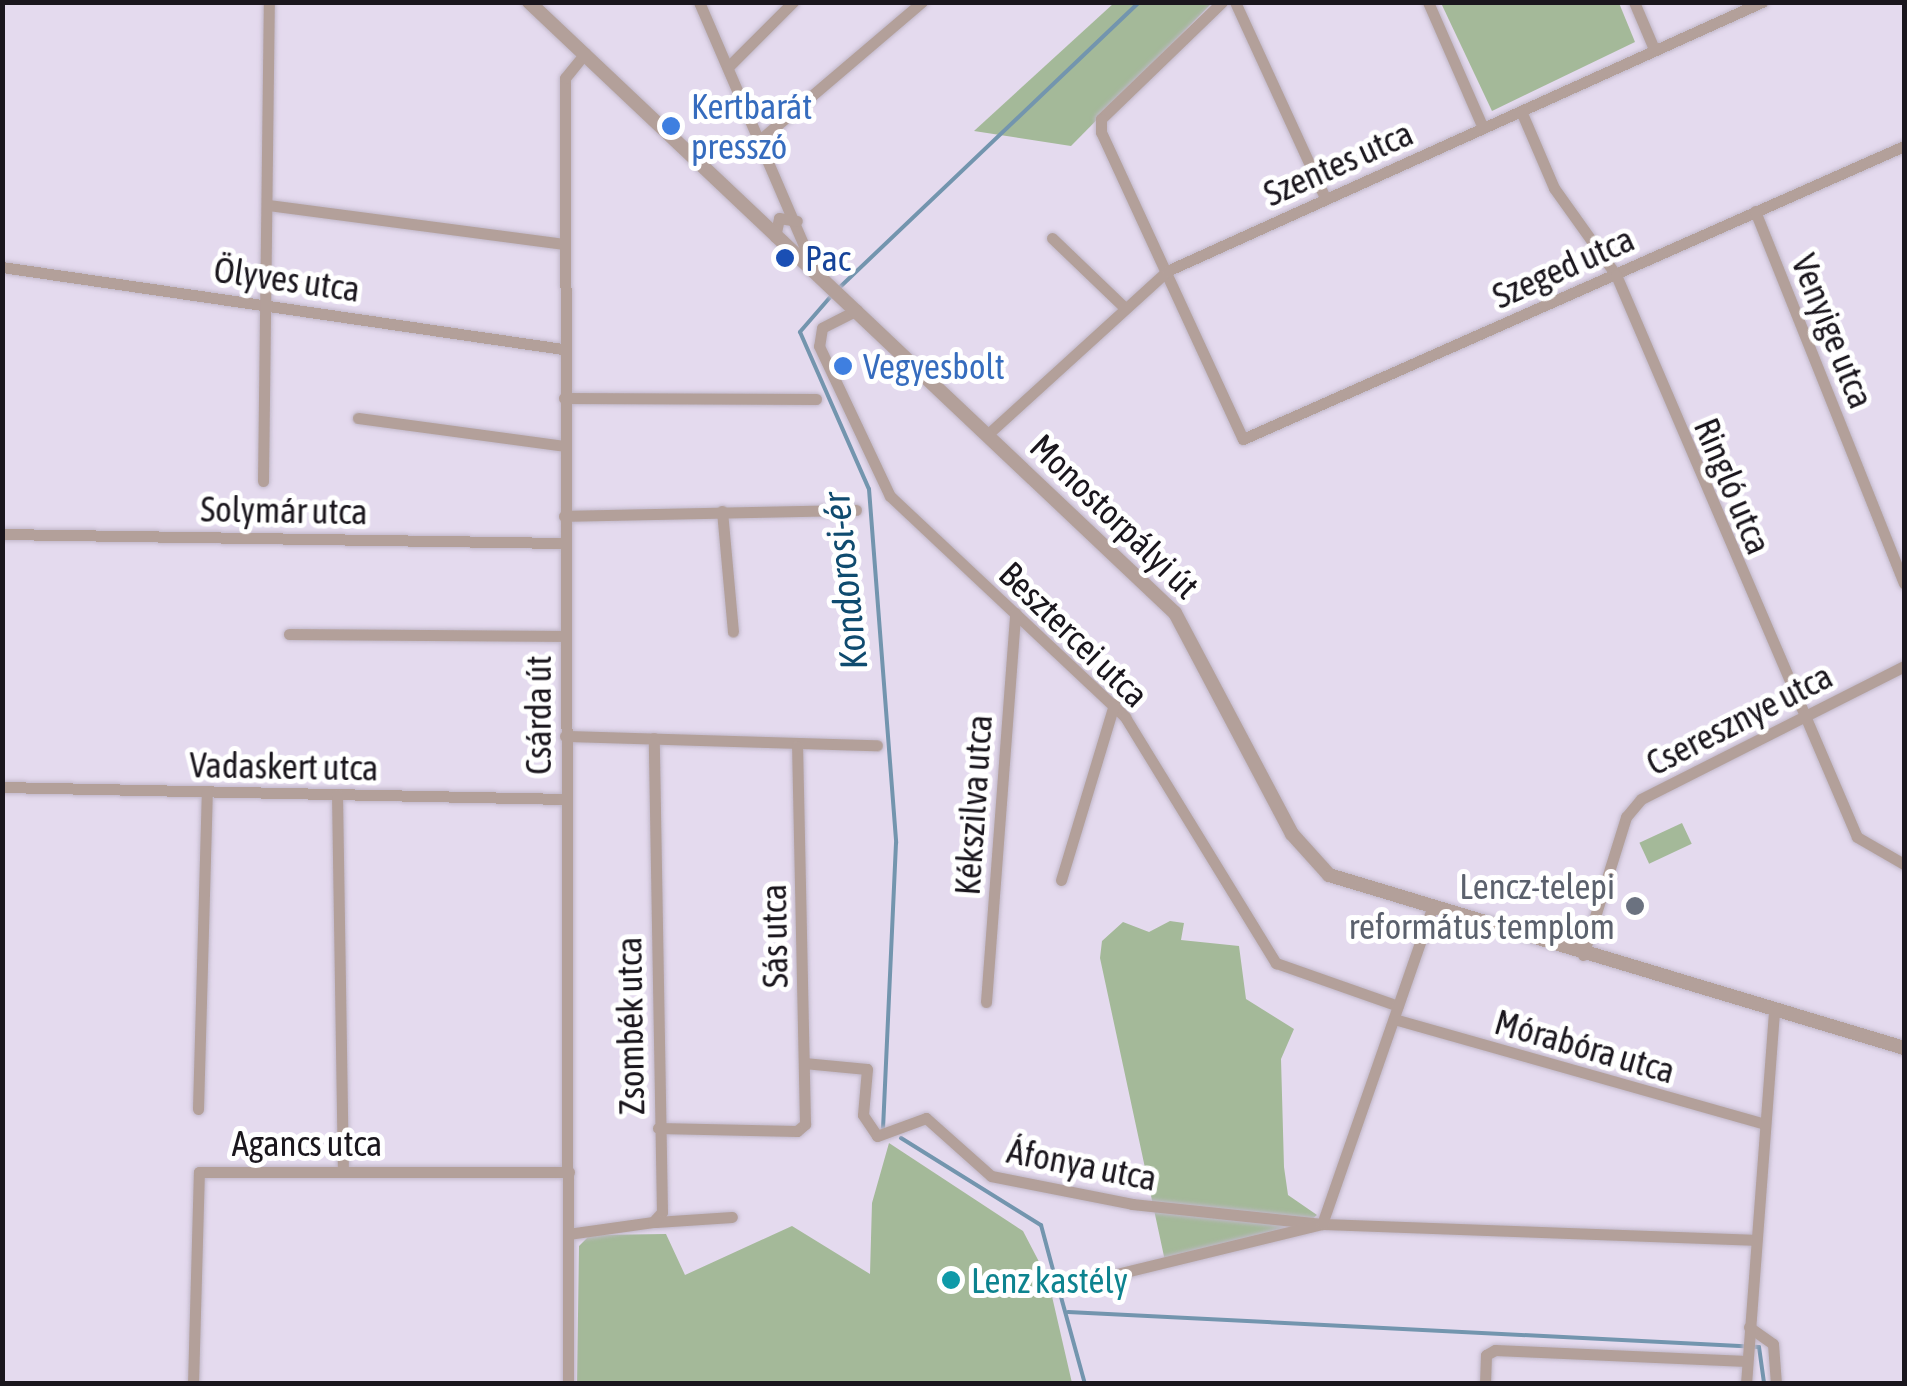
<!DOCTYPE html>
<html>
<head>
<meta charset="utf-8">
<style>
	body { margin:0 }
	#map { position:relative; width:1907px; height:1386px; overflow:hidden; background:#e4daee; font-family:"Asap Condensed",sans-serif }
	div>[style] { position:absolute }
	.green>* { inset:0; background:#a4b999; transform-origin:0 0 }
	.stream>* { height:4px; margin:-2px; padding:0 2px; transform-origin:2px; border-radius:2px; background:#7395ae }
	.roads { filter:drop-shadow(0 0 2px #c0b7c8) drop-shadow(0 0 2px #c0b7c8) }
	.minor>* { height:11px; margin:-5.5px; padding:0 5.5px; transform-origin:5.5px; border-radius:5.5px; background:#b3a09a }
	.tertiary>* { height:14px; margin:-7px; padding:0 7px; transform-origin:7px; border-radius:7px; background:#b3a09a }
	.dots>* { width:28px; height:28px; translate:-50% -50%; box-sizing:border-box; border:5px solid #fff; border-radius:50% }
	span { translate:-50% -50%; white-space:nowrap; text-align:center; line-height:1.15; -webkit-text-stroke:10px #fff; paint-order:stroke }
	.shop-label { font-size:35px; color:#366cbe }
	.left { translate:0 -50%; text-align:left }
	.street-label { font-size:35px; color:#1a161d }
	.transit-label { font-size:35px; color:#164399 }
	.worship-label { font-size:35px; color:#5b616d }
	.right { translate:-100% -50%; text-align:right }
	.culture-label { font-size:35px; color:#0d838f }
	.water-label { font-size:38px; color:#0f4b6f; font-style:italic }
	.frame { position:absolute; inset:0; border:5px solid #1a161d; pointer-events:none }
</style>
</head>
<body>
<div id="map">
	<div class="green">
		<i style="clip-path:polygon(1114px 3px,1212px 3px,1071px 146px,974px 131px)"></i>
		<i style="clip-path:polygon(1441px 3px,1619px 3px,1635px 42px,1492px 111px)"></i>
		<i style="left:1682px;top:823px;width:23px;height:47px;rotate:65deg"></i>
		<i style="clip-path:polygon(1170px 921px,1184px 923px,1181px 940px,1239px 946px,1246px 999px,1294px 1029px,1281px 1059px,1284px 1167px,1288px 1195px,1317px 1215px,1303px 1227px,1165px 1261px,1100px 958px,1102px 941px,1123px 922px,1149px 932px)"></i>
		<i style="clip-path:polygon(889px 1143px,1023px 1231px,1048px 1279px,1072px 1383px,577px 1384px,579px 1246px,590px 1235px,666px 1234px,685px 1275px,792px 1226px,870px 1274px,872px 1203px)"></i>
	</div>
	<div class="stream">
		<i style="left:839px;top:288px;width:414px;rotate:-43.6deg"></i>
		<i style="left:832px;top:295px;width:49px;rotate:130.9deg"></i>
		<i style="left:800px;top:332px;width:171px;rotate:66.3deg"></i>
		<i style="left:869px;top:489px;width:355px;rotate:85.6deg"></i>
		<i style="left:896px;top:843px;width:285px;rotate:92.6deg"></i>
		<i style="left:901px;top:1138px;width:165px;rotate:31.9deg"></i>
		<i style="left:1041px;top:1225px;width:58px;rotate:75deg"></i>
		<i style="left:1061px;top:1297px;width:90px;rotate:74.6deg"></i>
		<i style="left:1068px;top:1312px;width:692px;rotate:2.9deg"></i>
		<i style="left:1759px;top:1347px;width:37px;rotate:82deg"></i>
	</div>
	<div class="roads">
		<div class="minor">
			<i style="left:699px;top:2px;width:296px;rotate:66.7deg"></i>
			<i style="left:1222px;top:2px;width:168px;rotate:136deg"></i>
			<i style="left:1101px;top:119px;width:13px;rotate:90deg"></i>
			<i style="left:1101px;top:132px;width:338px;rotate:65.2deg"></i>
			<i style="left:1243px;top:439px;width:723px;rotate:-23.91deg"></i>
			<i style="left:1235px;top:2px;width:216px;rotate:65.3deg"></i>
			<i style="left:1428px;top:2px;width:137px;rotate:66.4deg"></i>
			<i style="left:1634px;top:2px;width:51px;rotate:66.9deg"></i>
			<i style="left:728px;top:67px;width:92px;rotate:-45deg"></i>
			<i style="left:1521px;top:111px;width:84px;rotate:66.8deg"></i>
			<i style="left:1554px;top:188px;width:107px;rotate:54.5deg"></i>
			<i style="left:1616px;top:275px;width:611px;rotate:66.79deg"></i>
			<i style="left:1857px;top:837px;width:54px;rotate:29.9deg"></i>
			<i style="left:762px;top:138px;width:210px;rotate:-40.4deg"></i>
			<i style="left:268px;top:205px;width:299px;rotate:7.5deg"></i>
			<i style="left:1755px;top:211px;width:401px;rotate:68.2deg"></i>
			<i style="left:775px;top:237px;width:19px;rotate:-78deg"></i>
			<i style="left:779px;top:218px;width:18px;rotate:9deg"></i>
			<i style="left:1052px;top:238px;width:100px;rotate:43.8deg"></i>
			<i style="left:2px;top:267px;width:567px;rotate:8.32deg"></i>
			<i style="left:857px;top:310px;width:39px;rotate:153deg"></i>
			<i style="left:822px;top:328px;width:18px;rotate:99deg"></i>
			<i style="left:819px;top:346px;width:166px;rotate:64.7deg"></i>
			<i style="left:890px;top:496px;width:323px;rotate:43.2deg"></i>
			<i style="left:1125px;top:717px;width:289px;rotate:58.5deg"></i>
			<i style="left:1276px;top:963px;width:129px;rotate:19.4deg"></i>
			<i style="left:564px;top:398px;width:252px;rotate:0.2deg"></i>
			<i style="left:358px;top:418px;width:208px;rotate:7.7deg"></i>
			<i style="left:988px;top:434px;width:242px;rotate:-42.3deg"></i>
			<i style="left:1167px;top:271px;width:653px;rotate:-24.33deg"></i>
			<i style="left:263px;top:481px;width:479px;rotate:-89.3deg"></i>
			<i style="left:722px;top:511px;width:121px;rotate:84.8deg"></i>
			<i style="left:564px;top:516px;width:292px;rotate:-1.2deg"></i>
			<i style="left:2px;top:534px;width:562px;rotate:0.92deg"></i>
			<i style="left:289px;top:634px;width:276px;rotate:0.4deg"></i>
			<i style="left:565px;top:736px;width:312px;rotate:1.7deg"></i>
			<i style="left:2px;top:787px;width:563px;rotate:1.22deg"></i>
			<i style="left:337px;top:794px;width:376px;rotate:89.1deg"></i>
			<i style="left:1061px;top:880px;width:184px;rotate:-73.2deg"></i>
			<i style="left:1583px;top:955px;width:145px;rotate:-72.7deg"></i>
			<i style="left:1626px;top:817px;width:23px;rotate:-50deg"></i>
			<i style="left:1641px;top:799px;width:295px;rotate:-26.8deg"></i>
			<i style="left:986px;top:1002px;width:390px;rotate:-85.7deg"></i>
			<i style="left:1394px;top:1019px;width:382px;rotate:15.8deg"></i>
			<i style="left:804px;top:1063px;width:63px;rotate:5.4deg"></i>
			<i style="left:867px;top:1069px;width:46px;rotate:95deg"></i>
			<i style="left:863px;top:1115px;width:25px;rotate:56deg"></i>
			<i style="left:877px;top:1136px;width:52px;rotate:-20.2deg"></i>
			<i style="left:926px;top:1118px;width:87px;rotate:41.7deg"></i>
			<i style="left:991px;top:1176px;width:144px;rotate:11.2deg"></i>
			<i style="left:1132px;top:1204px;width:191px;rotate:6deg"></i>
			<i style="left:1322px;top:1224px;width:432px;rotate:2.1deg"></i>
			<i style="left:198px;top:1109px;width:317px;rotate:-88.4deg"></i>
			<i style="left:658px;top:1128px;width:139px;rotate:1.2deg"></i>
			<i style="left:797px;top:1131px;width:11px;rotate:-41deg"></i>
			<i style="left:805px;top:1124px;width:378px;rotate:-91.2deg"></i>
			<i style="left:656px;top:1222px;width:76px;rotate:-3.8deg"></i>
			<i style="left:568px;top:1234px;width:86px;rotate:-8deg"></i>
			<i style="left:653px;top:1222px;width:13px;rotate:-48deg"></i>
			<i style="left:662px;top:1212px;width:474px;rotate:-91deg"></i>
			<i style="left:1055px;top:1289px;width:275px;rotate:-13.7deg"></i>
			<i style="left:1322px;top:1224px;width:331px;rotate:-70.8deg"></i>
			<i style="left:1749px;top:1327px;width:29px;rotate:35deg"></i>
			<i style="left:1773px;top:1344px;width:40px;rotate:85.7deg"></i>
			<i style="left:193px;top:1384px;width:212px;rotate:-88.4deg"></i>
			<i style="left:199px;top:1172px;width:370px"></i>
			<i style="left:568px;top:1384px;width:1306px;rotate:-90.13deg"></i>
			<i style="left:565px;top:78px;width:32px;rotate:-51deg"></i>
			<i style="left:1485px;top:1384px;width:29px;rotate:-88deg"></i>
			<i style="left:1486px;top:1355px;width:10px;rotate:-29deg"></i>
			<i style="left:1495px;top:1350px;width:252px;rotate:2.5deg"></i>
			<i style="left:1746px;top:1384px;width:375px;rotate:-85.7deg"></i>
		</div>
		<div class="tertiary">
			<i style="left:529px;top:2px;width:889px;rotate:43.41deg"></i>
			<i style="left:1175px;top:613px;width:250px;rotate:62.1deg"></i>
			<i style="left:1292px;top:834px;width:55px;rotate:47.9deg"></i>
			<i style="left:1329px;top:875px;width:600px;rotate:16.74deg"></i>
		</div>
	</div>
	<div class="dots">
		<i style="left:671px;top:126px;background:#3f7fe0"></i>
		<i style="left:785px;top:258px;background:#1a4fb4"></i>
		<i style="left:843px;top:366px;background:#3f7fe0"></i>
		<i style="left:1635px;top:906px;background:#6b7280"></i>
		<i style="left:951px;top:1280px;background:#0f9aa8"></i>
	</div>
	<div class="shop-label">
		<span class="left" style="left:691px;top:126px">Kertbarát<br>presszó</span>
		<span class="left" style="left:863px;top:366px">Vegyesbolt</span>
	</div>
	<div class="street-label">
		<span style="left:1338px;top:163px;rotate:-24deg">Szentes utca</span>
		<span style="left:1563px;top:267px;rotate:-24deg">Szeged utca</span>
		<span style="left:287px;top:279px;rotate:8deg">Ölyves utca</span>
		<span style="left:1833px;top:331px;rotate:68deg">Venyige utca</span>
		<span style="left:1733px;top:486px;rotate:67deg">Ringló utca</span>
		<span style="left:284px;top:510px;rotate:1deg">Solymár utca</span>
		<span style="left:1115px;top:516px;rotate:44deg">Monostorpályi út</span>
		<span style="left:1074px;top:634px;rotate:44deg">Besztercei utca</span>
		<span style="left:538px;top:715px;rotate:-90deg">Csárda út</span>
		<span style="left:1739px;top:719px;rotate:-27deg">Cseresznye utca</span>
		<span style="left:284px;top:766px;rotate:1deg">Vadaskert utca</span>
		<span style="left:973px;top:805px;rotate:-86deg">Kékszilva utca</span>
		<span style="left:774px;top:936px;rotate:-91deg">Sás utca</span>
		<span style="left:630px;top:1026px;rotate:-91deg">Zsombék utca</span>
		<span style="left:1585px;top:1046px;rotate:16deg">Mórabóra utca</span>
		<span style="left:307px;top:1143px">Agancs utca</span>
		<span style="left:1082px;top:1164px;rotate:11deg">Áfonya utca</span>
	</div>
	<div class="transit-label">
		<span class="left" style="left:805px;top:258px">Pac</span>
	</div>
	<div class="worship-label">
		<span class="right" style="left:1615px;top:906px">Lencz-telepi<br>református templom</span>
	</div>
	<div class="culture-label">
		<span class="left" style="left:971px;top:1280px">Lenz kastély</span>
	</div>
	<div class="water-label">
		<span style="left:845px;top:581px;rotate:-96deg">Kondorosi-ér</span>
	</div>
	<div class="frame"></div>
</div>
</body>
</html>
